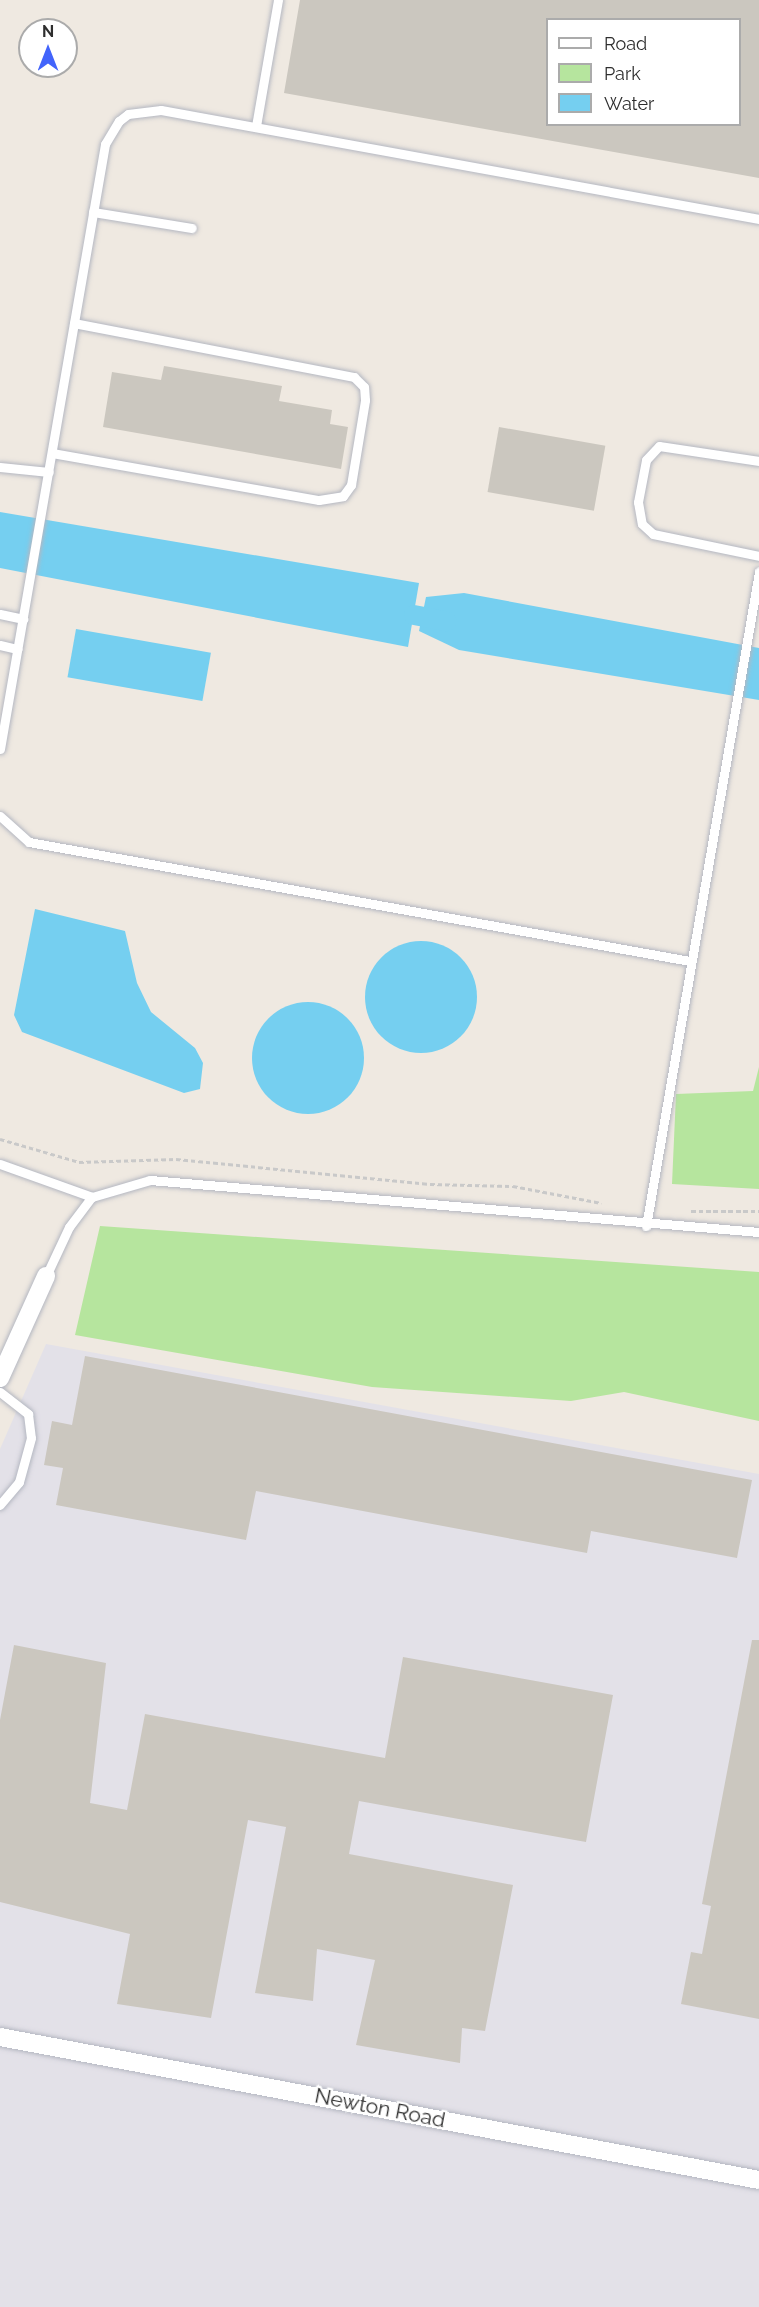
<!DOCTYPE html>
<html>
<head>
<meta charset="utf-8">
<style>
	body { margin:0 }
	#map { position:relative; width:759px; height:2307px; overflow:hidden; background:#efe9e1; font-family:Raleway,sans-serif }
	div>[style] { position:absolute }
	.industrial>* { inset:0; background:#e3e1e8 }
	.green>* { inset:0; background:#b6e59e }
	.water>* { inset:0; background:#75cff0; transform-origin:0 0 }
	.round { border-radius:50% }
	.canal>* { height:20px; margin:-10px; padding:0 10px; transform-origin:10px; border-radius:10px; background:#75cff0 }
	.building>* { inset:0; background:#cbc7bf; transform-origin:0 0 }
	.path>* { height:3px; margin-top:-1.5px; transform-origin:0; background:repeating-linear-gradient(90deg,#c9c9c9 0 4.5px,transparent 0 7.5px) }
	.roads { filter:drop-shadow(0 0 2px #b4b7c1) drop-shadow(0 0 2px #b4b7c1) }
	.service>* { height:9px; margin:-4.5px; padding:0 4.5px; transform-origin:4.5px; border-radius:4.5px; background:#fff }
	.minor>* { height:18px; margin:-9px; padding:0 9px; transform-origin:9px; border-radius:9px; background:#fff }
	span { translate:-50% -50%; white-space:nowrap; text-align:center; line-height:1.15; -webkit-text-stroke:4.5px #fff; paint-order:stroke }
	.street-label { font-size:21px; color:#2e2e2e }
	.legend { position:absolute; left:546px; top:18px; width:195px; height:108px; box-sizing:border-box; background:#fff; border:2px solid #ababab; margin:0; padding:8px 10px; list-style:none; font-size:18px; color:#2e2e2e }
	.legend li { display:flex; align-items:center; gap:12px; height:30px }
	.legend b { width:30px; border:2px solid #ababab }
	.north { position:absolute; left:18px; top:18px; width:60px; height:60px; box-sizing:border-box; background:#fff; border:2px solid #ababab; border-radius:50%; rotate:0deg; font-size:16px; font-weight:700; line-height:24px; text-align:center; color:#2e2e2e }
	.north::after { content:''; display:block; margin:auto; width:21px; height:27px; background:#4264fb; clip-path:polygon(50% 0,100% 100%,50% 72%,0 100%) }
</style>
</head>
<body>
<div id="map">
	<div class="industrial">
		<i style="clip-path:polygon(46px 1344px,759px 1474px,759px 2307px,0 2307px,0 1449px)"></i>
	</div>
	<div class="green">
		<i style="clip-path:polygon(759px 1067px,759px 1189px,672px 1184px,676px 1094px,753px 1091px)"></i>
		<i style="clip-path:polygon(100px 1226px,759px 1272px,759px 1421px,624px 1392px,571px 1401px,372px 1387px,75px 1335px)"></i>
	</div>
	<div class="water">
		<i style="clip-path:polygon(0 512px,419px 583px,408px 647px,0 568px)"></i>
		<i style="clip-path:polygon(464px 593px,759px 648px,759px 700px,459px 650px,419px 631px,426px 597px)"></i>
		<i style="left:76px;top:629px;width:137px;height:49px;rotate:10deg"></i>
		<i style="clip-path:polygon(35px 909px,125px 931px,137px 983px,151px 1012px,195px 1048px,203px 1063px,200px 1089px,184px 1093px,22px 1032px,14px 1015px)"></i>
		<i class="round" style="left:365px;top:941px;width:112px;height:112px"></i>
		<i class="round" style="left:252px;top:1002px;width:112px;height:112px"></i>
	</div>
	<div class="canal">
		<i style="left:414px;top:615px;width:33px;rotate:11deg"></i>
	</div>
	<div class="building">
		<i style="clip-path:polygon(evenodd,300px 0,759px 0,759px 178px,284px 93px,300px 0,548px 20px,740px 20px,740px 124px,548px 124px,548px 20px)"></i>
		<i style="clip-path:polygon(164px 366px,282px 386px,279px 401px,332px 410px,330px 424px,348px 427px,341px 469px,103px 427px,112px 372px,161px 380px)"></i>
		<i style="left:499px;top:427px;width:108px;height:66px;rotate:10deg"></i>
		<i style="clip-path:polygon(85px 1356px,752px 1480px,737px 1558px,591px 1531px,587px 1553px,256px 1491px,246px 1540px,56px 1505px,63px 1468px,44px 1465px,52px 1421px,72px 1425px)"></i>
		<i style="clip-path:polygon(752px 1640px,759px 1640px,759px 2019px,681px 2004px,691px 1952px,702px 1954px,711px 1906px,702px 1904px)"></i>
		<i style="clip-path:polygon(14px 1645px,106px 1663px,90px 1803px,127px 1810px,145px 1714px,385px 1758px,403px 1657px,613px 1695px,586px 1842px,359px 1801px,349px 1854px,513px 1885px,485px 2031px,462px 2028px,460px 2063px,356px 2045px,375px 1960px,317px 1949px,313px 2001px,255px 1993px,286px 1827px,248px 1820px,211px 2018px,117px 2004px,130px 1934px,0 1902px,0 1720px)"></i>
	</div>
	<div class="path">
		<i style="left:0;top:1139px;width:82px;rotate:16.2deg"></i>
		<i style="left:79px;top:1162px;width:97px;rotate:-1.8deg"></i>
		<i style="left:176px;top:1159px;width:255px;rotate:5.6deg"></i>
		<i style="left:430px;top:1184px;width:83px;rotate:1.4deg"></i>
		<i style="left:513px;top:1186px;width:90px;rotate:10.9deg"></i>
		<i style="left:691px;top:1211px;width:68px"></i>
	</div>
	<div class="roads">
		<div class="service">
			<i style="left:256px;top:126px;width:128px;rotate:-80.1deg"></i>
			<i style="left:93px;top:212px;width:100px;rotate:9.2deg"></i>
			<i style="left:52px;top:453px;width:271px;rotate:10deg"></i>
			<i style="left:319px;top:500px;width:24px;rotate:-9deg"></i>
			<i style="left:343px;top:496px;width:14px;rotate:-54deg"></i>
			<i style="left:351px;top:485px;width:86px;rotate:-80.6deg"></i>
			<i style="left:365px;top:400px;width:13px;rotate:-94deg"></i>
			<i style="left:364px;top:387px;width:14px;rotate:-135deg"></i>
			<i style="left:354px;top:377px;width:285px;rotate:-169.1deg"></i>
			<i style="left:759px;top:461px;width:101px;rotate:-171.5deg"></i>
			<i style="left:659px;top:446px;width:19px;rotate:133deg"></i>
			<i style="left:646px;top:460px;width:43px;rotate:100.8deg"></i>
			<i style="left:638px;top:502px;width:22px;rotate:80deg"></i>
			<i style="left:642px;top:524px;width:15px;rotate:42deg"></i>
			<i style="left:653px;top:534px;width:108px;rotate:11.7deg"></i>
			<i style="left:0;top:467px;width:49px;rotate:5.8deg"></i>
			<i style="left:0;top:614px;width:24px;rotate:12deg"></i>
			<i style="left:0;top:645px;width:18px;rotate:13deg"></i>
			<i style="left:0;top:749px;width:614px;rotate:-80.15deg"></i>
			<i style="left:105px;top:144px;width:27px;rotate:-59deg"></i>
			<i style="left:119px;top:121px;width:11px;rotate:-38deg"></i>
			<i style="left:128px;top:114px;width:33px;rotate:-7deg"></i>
			<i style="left:161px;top:110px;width:608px;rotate:10.33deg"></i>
			<i style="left:0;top:816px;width:39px;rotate:42deg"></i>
			<i style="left:29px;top:842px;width:672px;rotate:10.21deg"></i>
			<i style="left:0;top:1164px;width:98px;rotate:19.7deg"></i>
			<i style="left:646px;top:1226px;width:664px;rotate:-80.2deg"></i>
			<i style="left:46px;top:1276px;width:54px;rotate:-64.9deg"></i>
			<i style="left:69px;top:1227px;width:38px;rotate:-53deg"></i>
			<i style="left:92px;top:1197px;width:60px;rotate:-16.3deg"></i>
			<i style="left:150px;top:1180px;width:611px;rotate:4.88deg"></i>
			<i style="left:0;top:1392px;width:36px;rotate:38deg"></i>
			<i style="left:28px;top:1414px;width:24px;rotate:83deg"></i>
			<i style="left:31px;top:1438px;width:46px;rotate:105.3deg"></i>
			<i style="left:19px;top:1482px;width:30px;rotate:130deg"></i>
		</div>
		<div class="minor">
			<i style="left:0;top:1378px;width:112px;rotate:-65.7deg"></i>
			<i style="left:0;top:2037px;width:772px;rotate:10.67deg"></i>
		</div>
	</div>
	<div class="street-label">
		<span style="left:380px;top:2108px;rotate:11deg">Newton Road</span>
	</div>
	<ul class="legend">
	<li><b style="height:8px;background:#fff"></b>Road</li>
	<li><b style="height:16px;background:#b6e59e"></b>Park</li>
	<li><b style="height:16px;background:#75cff0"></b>Water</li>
	</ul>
	<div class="north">N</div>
</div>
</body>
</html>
